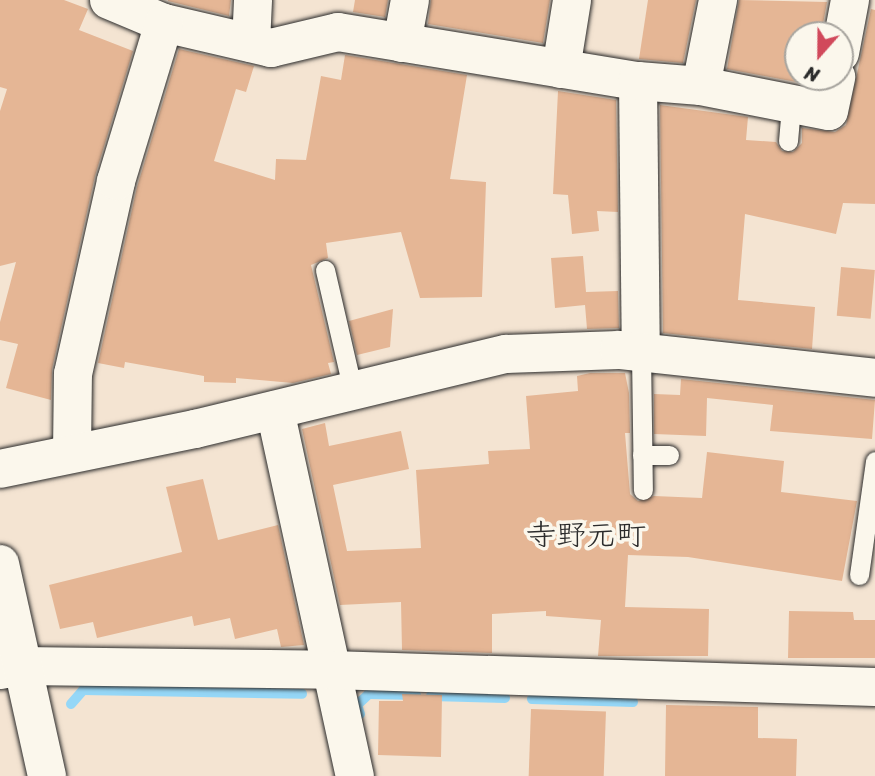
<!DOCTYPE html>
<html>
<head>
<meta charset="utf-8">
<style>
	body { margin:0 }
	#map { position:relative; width:875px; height:776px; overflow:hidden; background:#f4e4d2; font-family:Sriracha,"Klee One",sans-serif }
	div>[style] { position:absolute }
	.stream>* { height:10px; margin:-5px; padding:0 5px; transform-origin:5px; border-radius:5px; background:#95d7f7 }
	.building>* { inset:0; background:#e5b695; transform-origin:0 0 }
	.roads { filter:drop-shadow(0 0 2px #2b2b2b) drop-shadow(0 0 2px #2b2b2b) }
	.lane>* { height:19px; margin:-9.5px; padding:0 9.5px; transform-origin:9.5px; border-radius:9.5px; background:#fbf7ec }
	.street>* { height:38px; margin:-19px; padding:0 19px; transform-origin:19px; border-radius:19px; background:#fbf7ec }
	.secondary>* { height:38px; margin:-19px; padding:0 19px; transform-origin:19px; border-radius:19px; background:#fbf7ec }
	span { translate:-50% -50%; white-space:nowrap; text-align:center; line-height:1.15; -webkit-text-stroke:7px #fbf7ec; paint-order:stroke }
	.quarter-label { font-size:30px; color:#2b2b2b }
	.north { position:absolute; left:784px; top:21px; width:70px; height:70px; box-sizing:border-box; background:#fbf7ec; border:2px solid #a8a59f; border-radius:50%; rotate:201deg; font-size:19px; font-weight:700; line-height:28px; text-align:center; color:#2b2b2b }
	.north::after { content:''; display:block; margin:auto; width:24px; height:32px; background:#d1495b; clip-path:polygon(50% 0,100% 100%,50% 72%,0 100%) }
</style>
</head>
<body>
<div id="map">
	<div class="stream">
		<i style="left:431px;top:696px;width:74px;rotate:1.5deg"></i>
		<i style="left:532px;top:699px;width:101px;rotate:1.7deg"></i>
		<i style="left:71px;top:704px;width:18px;rotate:-49deg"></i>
		<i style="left:83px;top:690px;width:219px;rotate:1deg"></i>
		<i style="left:360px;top:714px;width:9px;rotate:-108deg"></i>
		<i style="left:357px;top:705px;width:16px;rotate:-43deg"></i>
		<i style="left:369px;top:694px;width:47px;rotate:1.2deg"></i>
	</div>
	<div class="building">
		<i style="clip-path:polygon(0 0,64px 0,88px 9px,79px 30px,133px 51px,95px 176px,52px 369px,51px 400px,6px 388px,18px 344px,0 340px,0 322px,16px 262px,0 266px,0 111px,7px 89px,0 87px)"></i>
		<i style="clip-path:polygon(231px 0,229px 16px,168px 1px,168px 0)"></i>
		<i style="clip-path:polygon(355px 0,388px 0,385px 17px,353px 12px)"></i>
		<i style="clip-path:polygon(431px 0,550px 0,543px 43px,428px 24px)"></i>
		<i style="clip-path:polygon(648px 0,696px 0,683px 63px,639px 59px)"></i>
		<i style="clip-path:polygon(739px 0,827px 2px,821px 35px,798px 35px,798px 77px,814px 77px,812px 85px,727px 69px)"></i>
		<i style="clip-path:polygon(871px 9px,875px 10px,875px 204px,843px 203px,836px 234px,745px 214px,738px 300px,815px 307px,812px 349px,663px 333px,660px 105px,748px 117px,746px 140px,776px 142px,782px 151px,793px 152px,802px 143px,802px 128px,835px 132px,846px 125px)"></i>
		<i style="clip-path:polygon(179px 49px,254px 66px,246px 92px,236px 89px,214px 161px,275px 180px,276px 159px,306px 160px,321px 76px,341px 80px,345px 55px,467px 75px,450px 179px,486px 182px,482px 297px,420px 298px,401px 232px,326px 243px,328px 258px,311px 265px,334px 362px,328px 363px,331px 374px,293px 383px,236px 378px,236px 383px,204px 382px,204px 376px,125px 362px,124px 368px,98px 363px,137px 187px)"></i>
		<i style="clip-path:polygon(558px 91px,616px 100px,618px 212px,597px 211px,599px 231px,572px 234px,568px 195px,553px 194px)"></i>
		<i style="clip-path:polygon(583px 256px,586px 292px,618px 291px,619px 328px,587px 329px,585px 305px,555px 308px,551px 258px)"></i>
		<i style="left:841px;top:267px;width:34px;height:49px;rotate:5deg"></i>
		<i style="clip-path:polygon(393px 309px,390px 347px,357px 355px,349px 321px)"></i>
		<i style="clip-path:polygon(590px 373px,625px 373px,629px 393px,630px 433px,625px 433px,630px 494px,638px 501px,654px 496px,702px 498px,707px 452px,784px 461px,781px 492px,857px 501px,842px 581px,688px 557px,628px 555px,625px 607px,709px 609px,708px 656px,598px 656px,601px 620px,546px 616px,546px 611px,492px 614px,492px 653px,402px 650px,401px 602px,340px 605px,302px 429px,325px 423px,329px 446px,401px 431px,409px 469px,333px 485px,347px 551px,421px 548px,416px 470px,489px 464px,488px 451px,530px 449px,526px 396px,578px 391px,577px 376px)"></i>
		<i style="clip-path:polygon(681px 379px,875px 400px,872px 439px,770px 431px,773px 405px,707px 398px,706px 436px,654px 434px,654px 394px,680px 395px)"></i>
		<i style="clip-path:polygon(203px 479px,218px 540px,278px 525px,304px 645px,281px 647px,277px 629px,235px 639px,230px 618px,194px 626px,192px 616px,97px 638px,93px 622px,60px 629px,49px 585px,182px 552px,166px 487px)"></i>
		<i style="clip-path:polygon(789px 611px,853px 612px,854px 620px,875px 620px,875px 658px,788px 658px)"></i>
		<i style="clip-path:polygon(402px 694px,442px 695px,441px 757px,378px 755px,379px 701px,403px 701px)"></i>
		<i style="clip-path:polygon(666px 705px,758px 707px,758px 738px,797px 739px,796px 776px,665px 776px)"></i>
		<i style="left:531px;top:709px;width:75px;height:67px;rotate:2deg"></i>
	</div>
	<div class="roads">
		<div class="lane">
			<i style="left:788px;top:141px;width:36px;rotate:-85deg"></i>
			<i style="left:325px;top:270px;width:124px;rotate:77deg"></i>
			<i style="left:641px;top:353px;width:137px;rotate:89.2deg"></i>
			<i style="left:642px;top:455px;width:27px"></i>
			<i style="left:859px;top:575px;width:115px;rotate:-82deg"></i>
		</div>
		<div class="street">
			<i style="left:109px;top:0;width:60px;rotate:22.7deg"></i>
			<i style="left:164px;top:23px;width:110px;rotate:13.2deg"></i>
			<i style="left:271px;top:48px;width:69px;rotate:-13.4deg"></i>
			<i style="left:338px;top:32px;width:304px;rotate:9.3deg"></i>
			<i style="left:638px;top:81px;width:272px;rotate:89.4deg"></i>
			<i style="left:251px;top:43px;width:43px;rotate:-87.3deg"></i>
			<i style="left:402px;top:43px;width:44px;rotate:-79.5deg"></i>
			<i style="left:840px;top:53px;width:54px;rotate:-79.3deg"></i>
			<i style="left:561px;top:69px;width:70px;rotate:-80.9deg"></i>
			<i style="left:638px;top:81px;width:63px;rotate:4.5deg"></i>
			<i style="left:701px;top:86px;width:88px;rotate:-78.8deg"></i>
			<i style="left:701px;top:86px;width:130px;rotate:11.1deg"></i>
			<i style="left:829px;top:111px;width:35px;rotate:-78deg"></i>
			<i style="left:275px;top:410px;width:375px;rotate:77.7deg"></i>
			<i style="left:72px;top:452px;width:78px;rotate:-89.3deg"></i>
			<i style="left:73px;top:374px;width:198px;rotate:-77.4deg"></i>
			<i style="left:116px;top:181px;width:165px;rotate:-73.1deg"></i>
			<i style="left:0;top:469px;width:199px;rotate:-11.6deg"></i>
			<i style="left:195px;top:429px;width:320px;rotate:-13.6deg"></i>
			<i style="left:506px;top:354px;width:113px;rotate:-2deg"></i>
			<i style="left:619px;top:350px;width:258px;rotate:6.2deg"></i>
			<i style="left:0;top:670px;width:21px;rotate:-11deg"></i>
			<i style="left:21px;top:666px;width:310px;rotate:0.7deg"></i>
			<i style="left:331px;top:670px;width:544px;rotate:1.79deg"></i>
		</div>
		<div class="secondary">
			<i style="left:0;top:564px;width:217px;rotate:77.5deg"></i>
		</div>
	</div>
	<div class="quarter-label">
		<span style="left:586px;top:535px">寺野元町</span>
	</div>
	<div class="north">N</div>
</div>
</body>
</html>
